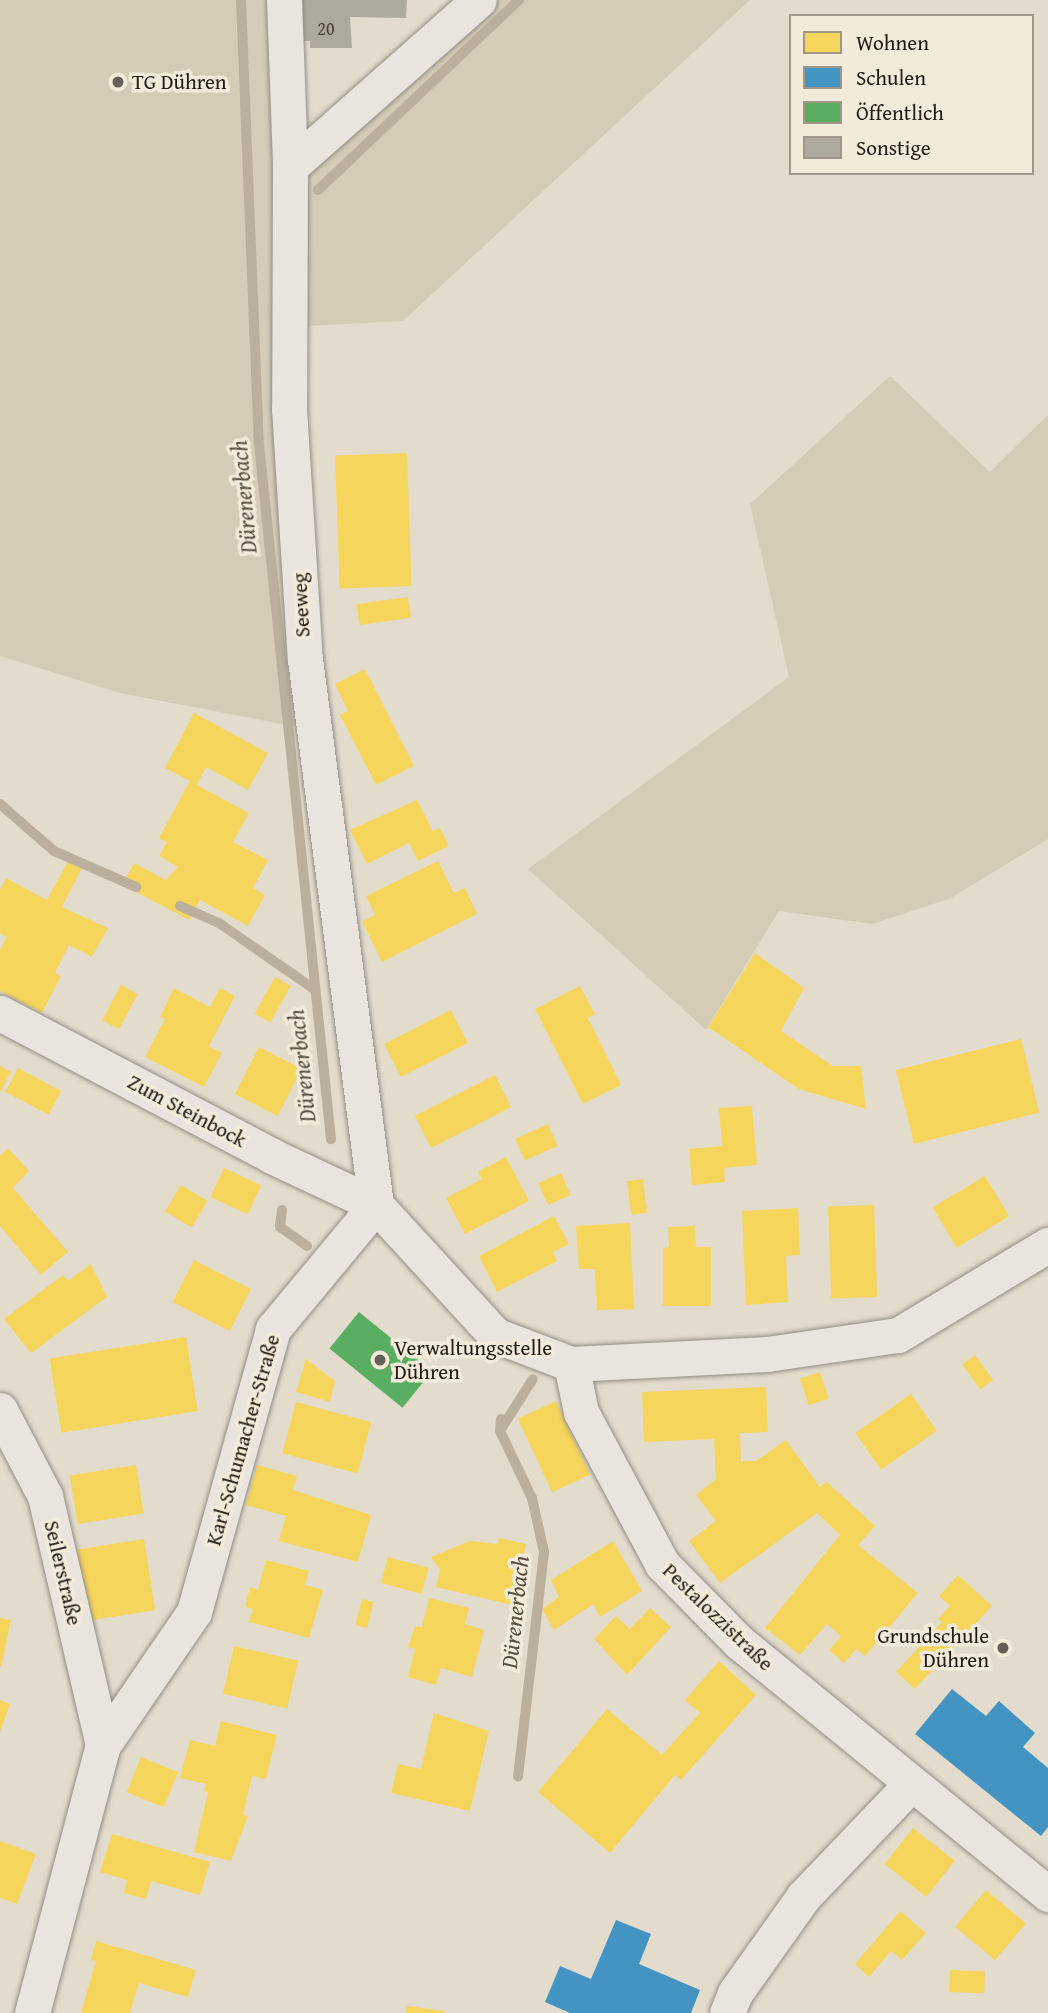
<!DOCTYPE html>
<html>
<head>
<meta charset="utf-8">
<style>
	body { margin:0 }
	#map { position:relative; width:1048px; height:2013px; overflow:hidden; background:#e3dccd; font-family:"Gentium Book Plus",serif }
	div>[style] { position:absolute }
	.green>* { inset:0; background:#d5ccb8 }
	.homes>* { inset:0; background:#f6d55c; transform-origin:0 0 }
	.schools>* { inset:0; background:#4393c3 }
	.public>* { inset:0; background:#5aae61; transform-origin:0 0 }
	.stream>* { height:10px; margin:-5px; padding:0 5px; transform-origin:5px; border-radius:5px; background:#bab09d }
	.building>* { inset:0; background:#aea99f }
	.roads { filter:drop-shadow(0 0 2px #928d84) drop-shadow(0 0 2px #928d84) }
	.minor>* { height:35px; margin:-17.5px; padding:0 17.5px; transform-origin:17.5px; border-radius:17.5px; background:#e9e5de }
	.dots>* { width:19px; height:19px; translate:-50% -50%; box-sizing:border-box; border:4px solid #f2ebd9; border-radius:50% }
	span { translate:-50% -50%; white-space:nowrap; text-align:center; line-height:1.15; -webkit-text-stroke:7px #f2ebd9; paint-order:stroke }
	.number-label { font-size:18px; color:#483e38 }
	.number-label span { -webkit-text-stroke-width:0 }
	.poi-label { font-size:21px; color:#261a15 }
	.left { translate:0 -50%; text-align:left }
	.right { translate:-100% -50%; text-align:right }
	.street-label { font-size:21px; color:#261a15 }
	.water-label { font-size:23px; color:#5a4e43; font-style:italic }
	.legend { position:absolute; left:789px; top:14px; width:245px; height:161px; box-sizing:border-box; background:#f2ebd9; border:2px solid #a0978b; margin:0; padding:9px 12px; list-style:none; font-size:21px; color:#261a15 }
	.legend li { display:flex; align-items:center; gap:14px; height:35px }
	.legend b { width:35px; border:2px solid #a0978b }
</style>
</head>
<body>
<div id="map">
	<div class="green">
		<i style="clip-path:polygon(0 0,272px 0,276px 162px,494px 0,750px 0,403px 321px,307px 326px,303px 728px,120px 693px,0 656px)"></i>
		<i style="clip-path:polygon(890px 376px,990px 472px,1048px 415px,1048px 839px,949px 899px,872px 924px,779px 911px,706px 1030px,528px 869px,789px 677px,750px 504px)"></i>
	</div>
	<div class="homes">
		<i style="left:407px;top:453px;width:133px;height:72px;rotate:88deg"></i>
		<i style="left:408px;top:597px;width:21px;height:52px;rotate:82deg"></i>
		<i style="clip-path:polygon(365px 669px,414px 766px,376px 785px,340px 715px,348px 711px,335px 684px)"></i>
		<i style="clip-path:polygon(194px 713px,268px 753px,248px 790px,206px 767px,197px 785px,249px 813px,233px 842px,268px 860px,253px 888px,265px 895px,248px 926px,200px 900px,189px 920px,123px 885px,134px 863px,166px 880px,178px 867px,159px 856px,167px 842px,159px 838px,190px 781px,165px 768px)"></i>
		<i style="clip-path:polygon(417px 800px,433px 831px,440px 828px,449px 846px,418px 861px,409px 843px,367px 864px,350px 830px)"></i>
		<i style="clip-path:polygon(69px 859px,83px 866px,62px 907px,108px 928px,92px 957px,69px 945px,55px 973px,61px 976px,42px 1013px,0 991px,0 950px,7px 937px,0 933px,0 890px,6px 878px,47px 900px)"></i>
		<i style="clip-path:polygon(438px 861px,454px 893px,465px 888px,477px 914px,382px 962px,362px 921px,375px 915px,366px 896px)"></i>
		<i style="clip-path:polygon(755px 953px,804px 988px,781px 1031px,833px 1066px,861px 1066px,866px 1109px,799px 1089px,708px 1027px)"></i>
		<i style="left:275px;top:977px;width:18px;height:42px;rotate:29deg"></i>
		<i style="left:121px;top:985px;width:19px;height:40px;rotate:28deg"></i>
		<i style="clip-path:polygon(580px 986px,595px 1014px,588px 1018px,621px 1085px,583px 1104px,535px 1009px)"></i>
		<i style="clip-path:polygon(174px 988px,210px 1007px,220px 988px,235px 996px,209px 1046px,222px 1053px,204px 1087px,145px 1057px,165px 1019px,160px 1017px)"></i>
		<i style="left:451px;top:1010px;width:37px;height:75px;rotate:63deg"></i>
		<i style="left:1021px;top:1039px;width:76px;height:129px;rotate:76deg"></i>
		<i style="left:259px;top:1047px;width:48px;height:53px;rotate:27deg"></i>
		<i style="clip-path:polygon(0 1066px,11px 1072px,0 1093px)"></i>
		<i style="left:18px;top:1068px;width:49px;height:27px;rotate:28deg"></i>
		<i style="left:495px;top:1075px;width:36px;height:90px;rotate:63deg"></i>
		<i style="clip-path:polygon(752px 1106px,757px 1165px,724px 1168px,725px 1182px,692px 1185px,689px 1149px,722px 1146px,719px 1108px)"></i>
		<i style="left:548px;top:1124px;width:24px;height:36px;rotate:66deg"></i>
		<i style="clip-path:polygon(8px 1148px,29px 1171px,13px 1188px,68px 1252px,41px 1275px,0 1226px,0 1156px)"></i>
		<i style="clip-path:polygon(506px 1157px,529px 1201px,465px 1234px,446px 1198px,482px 1179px,478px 1172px)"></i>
		<i style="left:224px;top:1168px;width:41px;height:32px;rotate:25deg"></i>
		<i style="left:561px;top:1173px;width:24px;height:25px;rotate:66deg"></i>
		<i style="left:985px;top:1176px;width:47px;height:61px;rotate:59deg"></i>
		<i style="left:643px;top:1179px;width:34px;height:16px;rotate:83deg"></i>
		<i style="left:181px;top:1185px;width:31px;height:31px;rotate:31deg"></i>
		<i style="left:874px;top:1205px;width:92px;height:46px;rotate:88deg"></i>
		<i style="clip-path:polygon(798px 1208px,800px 1255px,786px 1256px,788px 1302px,746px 1305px,742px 1211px)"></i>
		<i style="clip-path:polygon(554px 1216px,569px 1244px,553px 1252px,557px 1261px,497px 1292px,479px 1256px)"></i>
		<i style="clip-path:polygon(630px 1223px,634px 1309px,597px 1310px,595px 1269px,579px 1269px,576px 1226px)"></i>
		<i style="clip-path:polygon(695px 1226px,696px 1247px,711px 1247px,711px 1306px,663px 1306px,663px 1248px,669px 1247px,668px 1227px)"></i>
		<i style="left:194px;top:1260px;width:64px;height:47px;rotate:27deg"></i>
		<i style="clip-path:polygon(91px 1264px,107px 1297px,31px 1353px,4px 1319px,63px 1275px,68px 1281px)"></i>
		<i style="left:186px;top:1337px;width:75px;height:138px;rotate:81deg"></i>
		<i style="left:975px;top:1355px;width:31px;height:16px;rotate:54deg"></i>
		<i style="clip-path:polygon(306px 1359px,335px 1381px,330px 1402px,296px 1392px)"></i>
		<i style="left:820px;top:1372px;width:28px;height:21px;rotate:72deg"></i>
		<i style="clip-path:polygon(766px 1387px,768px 1432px,740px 1433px,741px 1461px,756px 1461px,786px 1440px,820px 1487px,827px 1482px,875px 1526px,858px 1545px,918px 1593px,865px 1656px,856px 1649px,844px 1663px,829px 1650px,841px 1636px,827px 1624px,800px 1655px,765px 1628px,840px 1535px,817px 1513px,720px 1583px,689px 1541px,716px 1521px,696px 1495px,716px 1479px,714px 1439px,644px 1442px,642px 1392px)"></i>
		<i style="left:911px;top:1394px;width:45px;height:68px;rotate:55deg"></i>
		<i style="left:556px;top:1401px;width:81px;height:42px;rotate:65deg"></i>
		<i style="left:296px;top:1402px;width:78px;height:53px;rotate:15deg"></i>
		<i style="left:136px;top:1465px;width:49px;height:67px;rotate:81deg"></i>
		<i style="clip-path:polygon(257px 1465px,297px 1476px,293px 1490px,371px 1515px,358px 1562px,279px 1541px,286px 1516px,246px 1505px)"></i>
		<i style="clip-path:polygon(499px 1538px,526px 1544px,512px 1605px,436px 1587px,440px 1570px,431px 1557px,470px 1541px,498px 1544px)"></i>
		<i style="left:144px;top:1539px;width:72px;height:69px;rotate:81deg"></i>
		<i style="clip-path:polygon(613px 1541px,642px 1591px,600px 1617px,593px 1604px,554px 1630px,542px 1609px,559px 1597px,551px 1580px)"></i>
		<i style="left:388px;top:1557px;width:42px;height:27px;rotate:15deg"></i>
		<i style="clip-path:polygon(266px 1560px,309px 1571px,305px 1585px,323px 1590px,309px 1638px,249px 1622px,253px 1609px,245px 1607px,250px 1587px,258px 1590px)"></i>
		<i style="clip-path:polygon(958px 1575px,992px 1606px,915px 1689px,896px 1672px,942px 1622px,938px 1619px,950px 1606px,939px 1596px)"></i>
		<i style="clip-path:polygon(429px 1598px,469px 1608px,465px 1624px,484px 1630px,472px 1677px,441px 1668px,436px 1685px,408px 1677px,415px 1649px,408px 1647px,415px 1626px,422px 1627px)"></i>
		<i style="left:362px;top:1599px;width:12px;height:27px;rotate:14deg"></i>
		<i style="clip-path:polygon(650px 1608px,671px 1627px,627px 1675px,594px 1639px,616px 1616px,630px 1629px)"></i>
		<i style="clip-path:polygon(0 1618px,11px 1620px,1px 1667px,0 1667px)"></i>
		<i style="left:234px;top:1646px;width:66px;height:49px;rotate:13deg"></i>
		<i style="clip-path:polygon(719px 1661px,756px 1695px,681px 1780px,675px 1775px,610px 1853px,538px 1792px,607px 1709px,662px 1755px,700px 1713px,685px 1700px)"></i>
		<i style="clip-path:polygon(0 1700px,10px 1704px,0 1732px)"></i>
		<i style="clip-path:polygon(434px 1713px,489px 1731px,470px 1811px,391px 1793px,398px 1764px,421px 1769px)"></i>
		<i style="clip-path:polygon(221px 1721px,277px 1735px,266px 1779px,252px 1776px,243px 1815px,248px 1816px,231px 1861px,194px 1852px,208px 1792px,204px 1791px,206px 1784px,180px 1778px,190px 1740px,215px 1746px)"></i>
		<i style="left:141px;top:1757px;width:40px;height:38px;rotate:22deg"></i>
		<i style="left:913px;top:1828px;width:53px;height:46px;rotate:38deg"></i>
		<i style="clip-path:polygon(112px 1834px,210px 1862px,200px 1895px,151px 1881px,146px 1899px,124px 1893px,127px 1880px,100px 1872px)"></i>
		<i style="clip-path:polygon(0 1841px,36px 1854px,17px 1904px,0 1898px)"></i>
		<i style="left:986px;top:1890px;width:52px;height:48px;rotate:40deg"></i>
		<i style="clip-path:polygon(900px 1911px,926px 1933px,902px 1960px,891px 1951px,869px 1977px,855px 1964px)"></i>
		<i style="clip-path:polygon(96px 1941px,196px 1970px,188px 1997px,139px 1983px,130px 2013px,81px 2013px,96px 1961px,91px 1960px)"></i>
		<i style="left:950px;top:1970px;width:35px;height:22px;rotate:2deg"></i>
		<i style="clip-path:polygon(407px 2006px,445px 2011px,444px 2013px,406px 2013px)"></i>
	</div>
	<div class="schools">
		<i style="clip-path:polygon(952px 1689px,986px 1716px,999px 1701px,1035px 1733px,1023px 1747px,1048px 1768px,1048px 1827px,1041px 1836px,915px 1734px)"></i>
		<i style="clip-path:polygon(616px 1920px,651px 1934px,639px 1964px,700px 1990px,691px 2013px,570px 2013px,545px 2002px,560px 1966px,591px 1979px)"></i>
	</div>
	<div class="public">
		<i style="left:359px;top:1312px;width:94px;height:47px;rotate:39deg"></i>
	</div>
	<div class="stream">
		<i style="left:241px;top:0;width:444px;rotate:87.7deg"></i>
		<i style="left:259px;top:444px;width:699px;rotate:84.09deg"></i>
		<i style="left:318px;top:190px;width:277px;rotate:-43.4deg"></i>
		<i style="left:0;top:804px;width:72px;rotate:41deg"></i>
		<i style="left:54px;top:851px;width:90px;rotate:23.7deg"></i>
		<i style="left:180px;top:906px;width:43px;rotate:23.6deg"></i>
		<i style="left:219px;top:923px;width:116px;rotate:34.8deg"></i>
		<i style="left:282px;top:1210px;width:17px;rotate:97deg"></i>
		<i style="left:280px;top:1227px;width:33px;rotate:35deg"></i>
		<i style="left:501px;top:1419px;width:12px;rotate:95deg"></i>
		<i style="left:500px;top:1431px;width:74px;rotate:64.5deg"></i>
		<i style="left:532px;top:1498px;width:55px;rotate:77.5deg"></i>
		<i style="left:544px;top:1552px;width:226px;rotate:96.6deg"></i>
		<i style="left:501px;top:1429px;width:59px;rotate:-57.4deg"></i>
	</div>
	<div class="building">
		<i style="clip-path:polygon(300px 0,407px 0,406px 18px,350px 17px,352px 48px,310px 48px,310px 41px,301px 41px)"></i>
	</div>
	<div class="roads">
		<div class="minor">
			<i style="left:284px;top:0;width:167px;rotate:87.9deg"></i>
			<i style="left:290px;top:167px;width:241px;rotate:90.2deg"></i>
			<i style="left:289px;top:408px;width:252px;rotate:86.4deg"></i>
			<i style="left:305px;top:659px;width:551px;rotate:82.59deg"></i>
			<i style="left:290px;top:167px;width:252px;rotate:-41.5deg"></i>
			<i style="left:0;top:1013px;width:307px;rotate:27.7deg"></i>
			<i style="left:272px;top:1156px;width:115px;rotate:25.2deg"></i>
			<i style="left:376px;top:1205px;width:176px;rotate:47.5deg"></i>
			<i style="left:495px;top:1335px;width:81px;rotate:20.9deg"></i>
			<i style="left:571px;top:1364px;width:196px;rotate:-2.9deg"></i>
			<i style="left:767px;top:1354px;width:132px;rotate:-8.3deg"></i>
			<i style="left:898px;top:1335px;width:175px;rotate:-31deg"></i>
			<i style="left:571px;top:1364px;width:49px;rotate:78.2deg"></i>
			<i style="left:581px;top:1412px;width:172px;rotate:61.9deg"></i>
			<i style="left:662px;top:1564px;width:110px;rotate:45.4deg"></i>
			<i style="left:739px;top:1642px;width:399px;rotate:39.2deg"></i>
			<i style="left:0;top:1410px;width:97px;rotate:62.4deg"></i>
			<i style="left:45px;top:1496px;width:256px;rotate:76.9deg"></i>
			<i style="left:32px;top:2013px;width:277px;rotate:-75.2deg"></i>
			<i style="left:103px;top:1745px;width:161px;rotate:-55.6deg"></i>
			<i style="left:194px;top:1612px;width:294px;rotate:-74.4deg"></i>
			<i style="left:273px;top:1329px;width:161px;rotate:-50.3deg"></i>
			<i style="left:727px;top:2013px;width:22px;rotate:-68deg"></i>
			<i style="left:735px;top:1993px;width:119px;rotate:-54.6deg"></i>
			<i style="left:804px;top:1896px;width:155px;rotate:-46.3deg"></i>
		</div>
	</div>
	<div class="dots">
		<i style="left:118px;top:82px;background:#685e55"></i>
		<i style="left:380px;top:1360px;background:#685e55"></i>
		<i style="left:1003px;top:1648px;background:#685e55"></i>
	</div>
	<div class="number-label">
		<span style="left:326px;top:29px">20</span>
	</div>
	<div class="poi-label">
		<span class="left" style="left:132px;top:82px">TG Dühren</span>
		<span class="left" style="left:394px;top:1360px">Verwaltungsstelle<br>Dühren</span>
		<span class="right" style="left:989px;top:1648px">Grundschule<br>Dühren</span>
	</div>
	<div class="street-label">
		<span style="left:301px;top:605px;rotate:-93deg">Seeweg</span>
		<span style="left:187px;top:1111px;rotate:28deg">Zum Steinbock</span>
		<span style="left:243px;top:1440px;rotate:-74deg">Karl-Schumacher-Straße</span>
		<span style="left:63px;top:1573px;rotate:77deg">Seilerstraße</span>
		<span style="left:718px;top:1617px;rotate:44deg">Pestalozzistraße</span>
	</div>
	<div class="water-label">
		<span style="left:244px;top:497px;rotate:-95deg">Dürenerbach</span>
		<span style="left:302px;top:1066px;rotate:-96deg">Dürenerbach</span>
		<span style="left:515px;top:1612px;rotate:-84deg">Dürenerbach</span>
	</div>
	<ul class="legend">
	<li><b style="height:19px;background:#f6d55c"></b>Wohnen</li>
	<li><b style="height:19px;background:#4393c3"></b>Schulen</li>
	<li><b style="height:19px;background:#5aae61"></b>Öffentlich</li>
	<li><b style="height:19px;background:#aea99f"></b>Sonstige</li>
	</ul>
</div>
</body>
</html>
